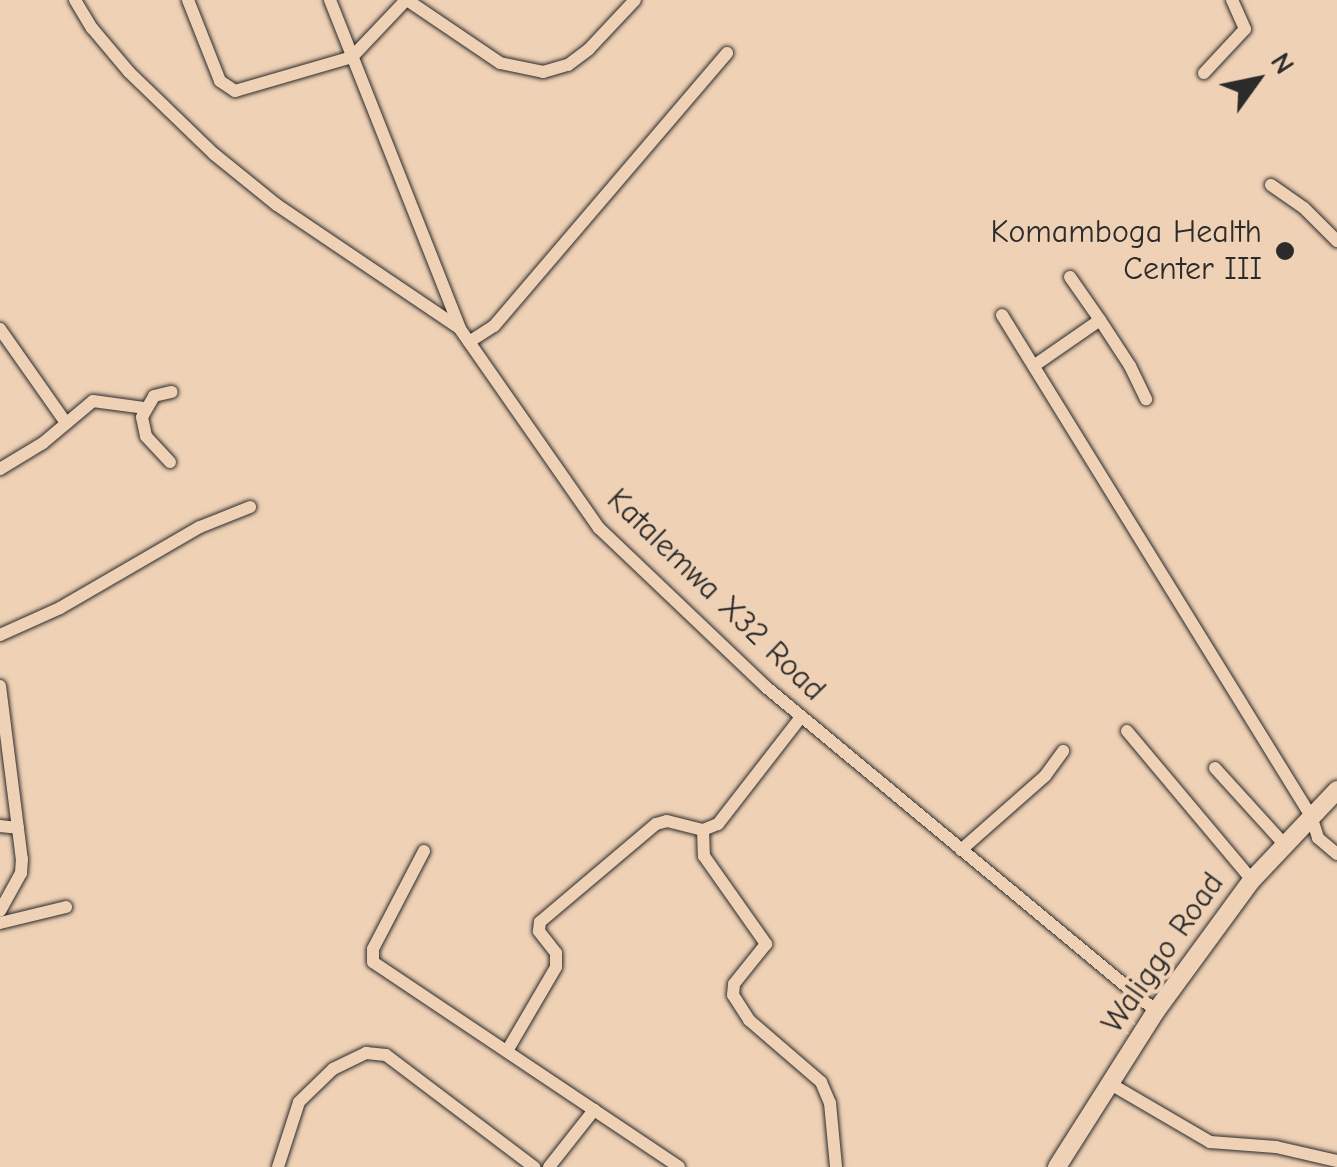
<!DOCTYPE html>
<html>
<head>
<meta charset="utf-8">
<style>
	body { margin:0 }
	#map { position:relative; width:1337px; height:1167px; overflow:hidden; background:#efd1b5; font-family:"Comic Neue",sans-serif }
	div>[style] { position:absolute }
	.roads { filter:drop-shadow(0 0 2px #2b2b2b) drop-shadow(0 0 2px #2b2b2b) }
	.street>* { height:12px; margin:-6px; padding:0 6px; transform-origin:6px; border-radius:6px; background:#efd1b5 }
	.secondary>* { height:18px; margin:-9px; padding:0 9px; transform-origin:9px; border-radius:9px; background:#efd1b5 }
	.dots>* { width:28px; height:28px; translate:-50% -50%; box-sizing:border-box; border:5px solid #efd1b5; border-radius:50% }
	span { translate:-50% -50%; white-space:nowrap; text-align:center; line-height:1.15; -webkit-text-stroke:8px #efd1b5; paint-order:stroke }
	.poi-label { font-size:32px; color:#2b2b2b }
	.right { translate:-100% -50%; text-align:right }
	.street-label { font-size:32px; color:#2b2b2b }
	.north { position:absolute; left:1207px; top:30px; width:100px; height:100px; -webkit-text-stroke:8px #efd1b5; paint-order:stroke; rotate:57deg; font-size:28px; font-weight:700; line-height:40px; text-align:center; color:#2b2b2b }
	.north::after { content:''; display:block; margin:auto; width:35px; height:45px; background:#2b2b2b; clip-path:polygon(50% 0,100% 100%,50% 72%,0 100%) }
</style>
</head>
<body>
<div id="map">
	<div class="roads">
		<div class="street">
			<i style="left:75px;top:0;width:33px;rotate:59deg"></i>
			<i style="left:92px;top:28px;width:57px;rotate:49.9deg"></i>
			<i style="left:129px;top:72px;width:118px;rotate:44deg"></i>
			<i style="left:214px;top:154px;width:81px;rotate:39deg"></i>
			<i style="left:277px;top:205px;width:218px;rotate:34deg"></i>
			<i style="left:188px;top:0;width:87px;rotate:68.4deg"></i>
			<i style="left:220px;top:81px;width:18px;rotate:34deg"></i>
			<i style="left:235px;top:91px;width:122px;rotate:-16.2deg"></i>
			<i style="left:352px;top:57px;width:79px;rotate:-46.5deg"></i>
			<i style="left:330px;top:0;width:354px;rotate:68.4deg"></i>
			<i style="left:460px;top:329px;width:243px;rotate:55.1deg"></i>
			<i style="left:599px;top:528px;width:231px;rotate:43.6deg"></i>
			<i style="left:766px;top:687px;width:507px;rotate:39.72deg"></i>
			<i style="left:407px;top:0;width:112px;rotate:34.1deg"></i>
			<i style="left:500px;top:63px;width:44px;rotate:11.8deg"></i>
			<i style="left:543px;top:72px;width:26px;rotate:-16deg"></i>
			<i style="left:568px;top:65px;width:26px;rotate:-37deg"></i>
			<i style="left:589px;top:49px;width:67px;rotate:-46.8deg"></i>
			<i style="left:1204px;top:73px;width:60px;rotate:-47deg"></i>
			<i style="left:1245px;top:29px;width:32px;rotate:-114deg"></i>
			<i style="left:1271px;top:185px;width:40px;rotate:34.9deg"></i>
			<i style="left:1304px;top:208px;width:47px;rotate:45deg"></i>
			<i style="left:1070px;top:277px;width:52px;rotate:55.1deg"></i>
			<i style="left:1002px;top:315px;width:589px;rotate:58.34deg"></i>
			<i style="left:1311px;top:816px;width:23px;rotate:72deg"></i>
			<i style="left:1318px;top:838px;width:25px;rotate:40deg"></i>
			<i style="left:0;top:329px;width:115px;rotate:54.9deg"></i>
			<i style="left:469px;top:342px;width:30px;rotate:-33deg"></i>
			<i style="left:494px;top:326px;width:359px;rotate:-49.5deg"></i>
			<i style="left:1035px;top:365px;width:79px;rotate:-34.7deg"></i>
			<i style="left:1100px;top:320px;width:55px;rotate:56.9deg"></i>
			<i style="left:1130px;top:366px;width:37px;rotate:64deg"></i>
			<i style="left:170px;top:462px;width:35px;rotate:-133deg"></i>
			<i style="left:146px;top:436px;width:19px;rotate:-102deg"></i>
			<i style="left:142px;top:417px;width:24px;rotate:-60deg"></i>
			<i style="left:154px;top:396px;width:18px;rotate:-13deg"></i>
			<i style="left:0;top:469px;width:50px;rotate:-31.2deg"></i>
			<i style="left:43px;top:443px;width:65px;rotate:-40deg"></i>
			<i style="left:93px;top:401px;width:51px;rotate:7.8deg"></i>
			<i style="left:0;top:635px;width:66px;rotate:-24.2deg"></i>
			<i style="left:60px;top:608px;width:162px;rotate:-30.1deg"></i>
			<i style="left:200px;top:527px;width:54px;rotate:-21.8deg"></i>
			<i style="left:0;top:686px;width:174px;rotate:82.8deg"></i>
			<i style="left:22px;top:859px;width:14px;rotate:94deg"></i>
			<i style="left:21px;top:873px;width:43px;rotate:118.9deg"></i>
			<i style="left:1127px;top:731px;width:194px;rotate:50deg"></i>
			<i style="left:1215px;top:768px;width:101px;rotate:47.8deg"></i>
			<i style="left:0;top:826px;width:18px;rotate:6deg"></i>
			<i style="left:703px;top:830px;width:26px;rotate:88deg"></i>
			<i style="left:704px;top:856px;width:108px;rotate:54.8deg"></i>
			<i style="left:766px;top:944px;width:51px;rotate:128.7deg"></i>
			<i style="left:734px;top:984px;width:11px;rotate:95deg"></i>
			<i style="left:733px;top:995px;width:30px;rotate:57deg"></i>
			<i style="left:749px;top:1020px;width:95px;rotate:40.7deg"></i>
			<i style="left:821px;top:1082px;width:23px;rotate:67deg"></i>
			<i style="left:830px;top:1103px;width:64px;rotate:84.6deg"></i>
			<i style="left:961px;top:850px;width:112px;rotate:-41.4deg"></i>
			<i style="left:1045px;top:776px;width:31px;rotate:-54deg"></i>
			<i style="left:424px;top:851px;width:110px;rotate:117.5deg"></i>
			<i style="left:373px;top:949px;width:13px;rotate:90deg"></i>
			<i style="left:373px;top:962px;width:368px;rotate:33.8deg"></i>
			<i style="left:0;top:923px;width:68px;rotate:-13.6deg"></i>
			<i style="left:507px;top:1051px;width:97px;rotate:-59.7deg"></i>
			<i style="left:556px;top:967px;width:14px;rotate:-90deg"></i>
			<i style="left:556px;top:953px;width:28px;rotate:-128deg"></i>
			<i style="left:539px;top:931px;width:9px;rotate:-84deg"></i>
			<i style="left:540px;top:922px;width:152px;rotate:-40.2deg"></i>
			<i style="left:656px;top:824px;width:11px;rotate:-15deg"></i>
			<i style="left:667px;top:821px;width:37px;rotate:14deg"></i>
			<i style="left:703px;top:830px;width:16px;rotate:-22deg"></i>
			<i style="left:718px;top:824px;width:135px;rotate:-52.2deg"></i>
			<i style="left:1109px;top:1083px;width:117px;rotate:30.3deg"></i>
			<i style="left:1210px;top:1142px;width:66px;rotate:4.3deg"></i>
			<i style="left:1276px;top:1147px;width:63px;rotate:12.9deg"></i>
			<i style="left:278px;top:1167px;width:68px;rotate:-72.1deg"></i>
			<i style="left:299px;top:1102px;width:47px;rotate:-44.1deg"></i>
			<i style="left:333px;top:1069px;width:37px;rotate:-26deg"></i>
			<i style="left:366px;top:1053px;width:20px;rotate:6deg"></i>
			<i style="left:386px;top:1055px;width:186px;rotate:37.1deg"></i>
			<i style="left:549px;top:1167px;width:73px;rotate:-51.7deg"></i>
		</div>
		<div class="secondary">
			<i style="left:1057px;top:1167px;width:185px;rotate:-57.6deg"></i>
			<i style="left:1156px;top:1011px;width:162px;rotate:-53.8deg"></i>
			<i style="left:1252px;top:880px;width:124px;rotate:-46.6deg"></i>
		</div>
	</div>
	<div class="dots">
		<i style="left:1285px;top:251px;background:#2b2b2b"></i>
	</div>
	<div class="poi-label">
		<span class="right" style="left:1262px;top:251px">Komamboga Health<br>Center III</span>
	</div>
	<div class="street-label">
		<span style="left:716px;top:595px;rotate:44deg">Katalemwa X32 Road</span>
		<span style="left:1163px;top:953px;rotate:-55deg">Waliggo Road</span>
	</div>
	<div class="north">N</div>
</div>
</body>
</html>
